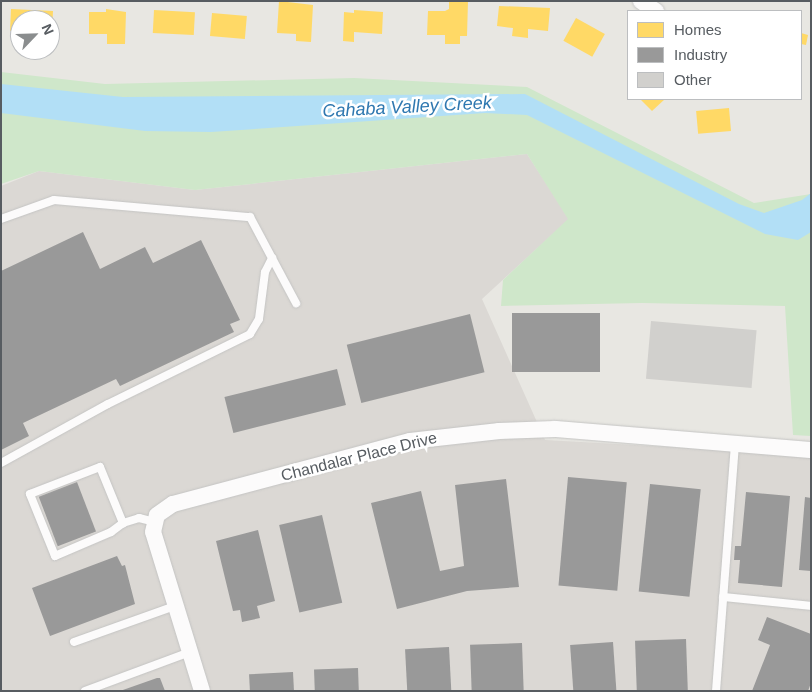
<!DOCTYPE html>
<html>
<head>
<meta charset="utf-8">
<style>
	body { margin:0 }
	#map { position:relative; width:812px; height:692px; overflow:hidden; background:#e8e7e2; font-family:Helvetica,sans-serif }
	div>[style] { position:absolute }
	.industrial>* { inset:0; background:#dbd8d4 }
	.green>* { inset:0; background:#cfe7ca }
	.water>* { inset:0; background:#b2dff6 }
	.homes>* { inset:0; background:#ffd966; transform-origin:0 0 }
	.industry>* { inset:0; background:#999; transform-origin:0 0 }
	.building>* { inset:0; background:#d1d0cd; transform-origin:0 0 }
	.roads { filter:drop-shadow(0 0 1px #c4c4c3) drop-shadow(0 0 1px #c4c4c3) }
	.lane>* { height:8px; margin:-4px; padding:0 4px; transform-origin:4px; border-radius:4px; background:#fcfbfb }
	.street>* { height:16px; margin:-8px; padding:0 8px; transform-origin:8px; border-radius:8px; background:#fcfbfb }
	span { translate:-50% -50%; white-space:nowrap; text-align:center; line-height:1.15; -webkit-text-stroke:5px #fff; paint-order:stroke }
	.street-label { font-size:16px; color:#575c61 }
	.water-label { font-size:18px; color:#2f78b0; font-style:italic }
	.frame { position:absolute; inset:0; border:2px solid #575c61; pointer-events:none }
	.legend { position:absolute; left:627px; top:10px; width:175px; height:90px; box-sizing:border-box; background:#fff; border:1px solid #bcbec0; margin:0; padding:6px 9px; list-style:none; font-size:15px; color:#575c61 }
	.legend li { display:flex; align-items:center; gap:10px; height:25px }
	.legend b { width:25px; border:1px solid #bcbec0 }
	.north { position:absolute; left:10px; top:10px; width:50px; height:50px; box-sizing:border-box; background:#fff; border:1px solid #bcbec0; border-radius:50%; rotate:66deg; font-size:14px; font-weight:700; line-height:20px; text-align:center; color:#575c61 }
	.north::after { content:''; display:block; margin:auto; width:18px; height:22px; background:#8a8d8e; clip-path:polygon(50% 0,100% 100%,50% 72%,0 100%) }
</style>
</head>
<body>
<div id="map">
	<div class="industrial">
		<i style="clip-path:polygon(527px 154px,569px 219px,482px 299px,545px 440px,811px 455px,811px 691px,1px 691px,1px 186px,39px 171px,195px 190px)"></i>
	</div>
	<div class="green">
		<i style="clip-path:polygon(1px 72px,105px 84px,354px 78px,527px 87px,754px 203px,811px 194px,811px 436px,793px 435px,785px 306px,642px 303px,501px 306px,503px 280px,568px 219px,527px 154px,195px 190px,39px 171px,1px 184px)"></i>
	</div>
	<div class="water">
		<i style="clip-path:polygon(1px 84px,123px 97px,525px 94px,739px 204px,764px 213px,802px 200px,811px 193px,811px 232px,798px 240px,765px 234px,527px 115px,485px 113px,211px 132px,145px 131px,1px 113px)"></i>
	</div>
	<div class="homes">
		<i style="clip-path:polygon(279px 1px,313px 5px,311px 42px,296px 41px,296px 34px,277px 33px)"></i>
		<i style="clip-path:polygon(449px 1px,468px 1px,467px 36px,460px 36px,460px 44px,445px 44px,445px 35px,427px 35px,428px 11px,445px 11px,449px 9px)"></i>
		<i style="clip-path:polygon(499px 6px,550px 8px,548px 31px,528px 29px,528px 38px,512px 36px,513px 28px,497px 26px)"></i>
		<i style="clip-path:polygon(11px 9px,53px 11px,52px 33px,50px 20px,20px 20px,20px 31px,10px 31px)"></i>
		<i style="clip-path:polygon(106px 9px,126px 12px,125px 44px,107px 44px,107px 34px,89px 34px,89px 12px,106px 12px)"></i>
		<i style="left:154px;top:10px;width:41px;height:23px;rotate:3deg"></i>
		<i style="clip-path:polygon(354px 10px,383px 12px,382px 34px,354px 32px,354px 42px,343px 41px,344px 12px,354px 13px)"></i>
		<i style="left:212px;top:13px;width:35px;height:23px;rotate:5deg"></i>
		<i style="left:576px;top:18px;width:33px;height:26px;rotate:29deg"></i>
		<i style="clip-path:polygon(801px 33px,808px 35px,806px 45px,801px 44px)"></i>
		<i style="clip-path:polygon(640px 99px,665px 99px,652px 111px)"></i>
		<i style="left:729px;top:108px;width:23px;height:33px;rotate:85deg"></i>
	</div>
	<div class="industry">
		<i style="clip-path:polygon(83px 232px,100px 269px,145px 247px,153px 263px,201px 240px,240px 320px,230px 324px,234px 332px,120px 386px,116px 379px,23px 423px,29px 436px,1px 450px,1px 271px)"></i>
		<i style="left:512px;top:313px;width:88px;height:59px"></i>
		<i style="left:470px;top:314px;width:60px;height:127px;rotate:76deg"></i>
		<i style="left:337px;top:369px;width:37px;height:116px;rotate:76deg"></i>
		<i style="left:568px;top:477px;width:59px;height:109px;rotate:5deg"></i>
		<i style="clip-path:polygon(506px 479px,519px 587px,467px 591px,397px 609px,371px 503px,421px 491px,440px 571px,464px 566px,455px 485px)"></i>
		<i style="left:77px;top:482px;width:53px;height:41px;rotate:69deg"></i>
		<i style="left:650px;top:484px;width:51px;height:108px;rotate:6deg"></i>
		<i style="clip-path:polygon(746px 492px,790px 496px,782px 587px,738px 583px,740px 560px,734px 560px,735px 546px,741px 546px)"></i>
		<i style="clip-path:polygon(805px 497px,811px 498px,811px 571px,799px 570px)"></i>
		<i style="left:322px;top:515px;width:90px;height:44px;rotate:77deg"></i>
		<i style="clip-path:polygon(258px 530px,275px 601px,257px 606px,260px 618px,242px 622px,240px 610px,233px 611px,216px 541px)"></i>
		<i style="clip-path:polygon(117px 556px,122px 566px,125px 565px,135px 604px,50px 636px,32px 588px)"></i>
		<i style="clip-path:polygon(767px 617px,811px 634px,811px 683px,808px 691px,752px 691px,770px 645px,758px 640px)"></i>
		<i style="left:686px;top:639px;width:52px;height:51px;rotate:88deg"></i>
		<i style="left:613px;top:642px;width:49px;height:43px;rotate:86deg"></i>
		<i style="left:522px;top:643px;width:48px;height:52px;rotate:88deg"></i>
		<i style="left:449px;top:647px;width:44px;height:44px;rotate:87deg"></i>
		<i style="left:358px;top:668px;width:23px;height:44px;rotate:88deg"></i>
		<i style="left:293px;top:672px;width:19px;height:44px;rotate:87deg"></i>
		<i style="clip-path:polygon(157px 678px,160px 678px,165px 691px,120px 691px)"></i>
	</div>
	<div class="building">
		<i style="left:651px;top:321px;width:106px;height:58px;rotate:5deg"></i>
	</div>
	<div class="roads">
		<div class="lane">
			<i style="left:1px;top:219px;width:56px;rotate:-19.7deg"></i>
			<i style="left:54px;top:200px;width:197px;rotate:5deg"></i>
			<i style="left:250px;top:217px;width:98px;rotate:61.9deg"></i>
			<i style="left:1px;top:463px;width:122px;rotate:-28.9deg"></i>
			<i style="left:108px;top:404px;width:158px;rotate:-26.2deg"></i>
			<i style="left:250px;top:334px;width:17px;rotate:-59deg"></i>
			<i style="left:259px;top:319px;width:47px;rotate:-82.7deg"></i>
			<i style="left:265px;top:272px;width:16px;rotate:-63deg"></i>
			<i style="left:123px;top:523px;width:15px;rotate:143deg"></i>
			<i style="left:111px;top:532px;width:61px;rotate:156.8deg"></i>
			<i style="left:55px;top:556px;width:67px;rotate:-112deg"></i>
			<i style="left:30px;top:494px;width:75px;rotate:-21.1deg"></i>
			<i style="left:100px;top:467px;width:61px;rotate:67.7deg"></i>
			<i style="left:123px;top:523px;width:17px;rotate:-17deg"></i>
			<i style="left:139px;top:518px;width:16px;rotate:14deg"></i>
			<i style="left:723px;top:597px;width:88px;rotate:5.8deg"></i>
			<i style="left:74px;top:642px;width:107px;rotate:-19.6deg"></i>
			<i style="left:85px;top:691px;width:112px;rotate:-20.4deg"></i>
			<i style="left:716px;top:691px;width:249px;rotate:-85.6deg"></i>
		</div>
		<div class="street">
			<i style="left:641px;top:1px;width:18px;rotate:34deg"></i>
			<i style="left:202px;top:691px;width:166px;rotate:-107.1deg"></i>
			<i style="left:153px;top:532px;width:17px;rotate:-77deg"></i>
			<i style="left:157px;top:515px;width:19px;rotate:-35deg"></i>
			<i style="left:173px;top:504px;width:245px;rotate:-14.9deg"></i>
			<i style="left:410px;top:441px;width:90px;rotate:-6.4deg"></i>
			<i style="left:499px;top:431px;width:56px;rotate:-2deg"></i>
			<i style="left:555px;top:429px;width:257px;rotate:4.7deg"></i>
		</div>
	</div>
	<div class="street-label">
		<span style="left:359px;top:457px;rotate:-14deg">Chandalar Place Drive</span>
	</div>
	<div class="water-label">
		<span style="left:407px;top:107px;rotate:-3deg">Cahaba Valley Creek</span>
	</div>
	<div class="frame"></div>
	<ul class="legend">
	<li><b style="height:14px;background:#ffd966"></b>Homes</li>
	<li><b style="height:14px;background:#999"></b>Industry</li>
	<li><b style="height:14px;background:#d1d0cd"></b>Other</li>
	</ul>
	<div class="north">N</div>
</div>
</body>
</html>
